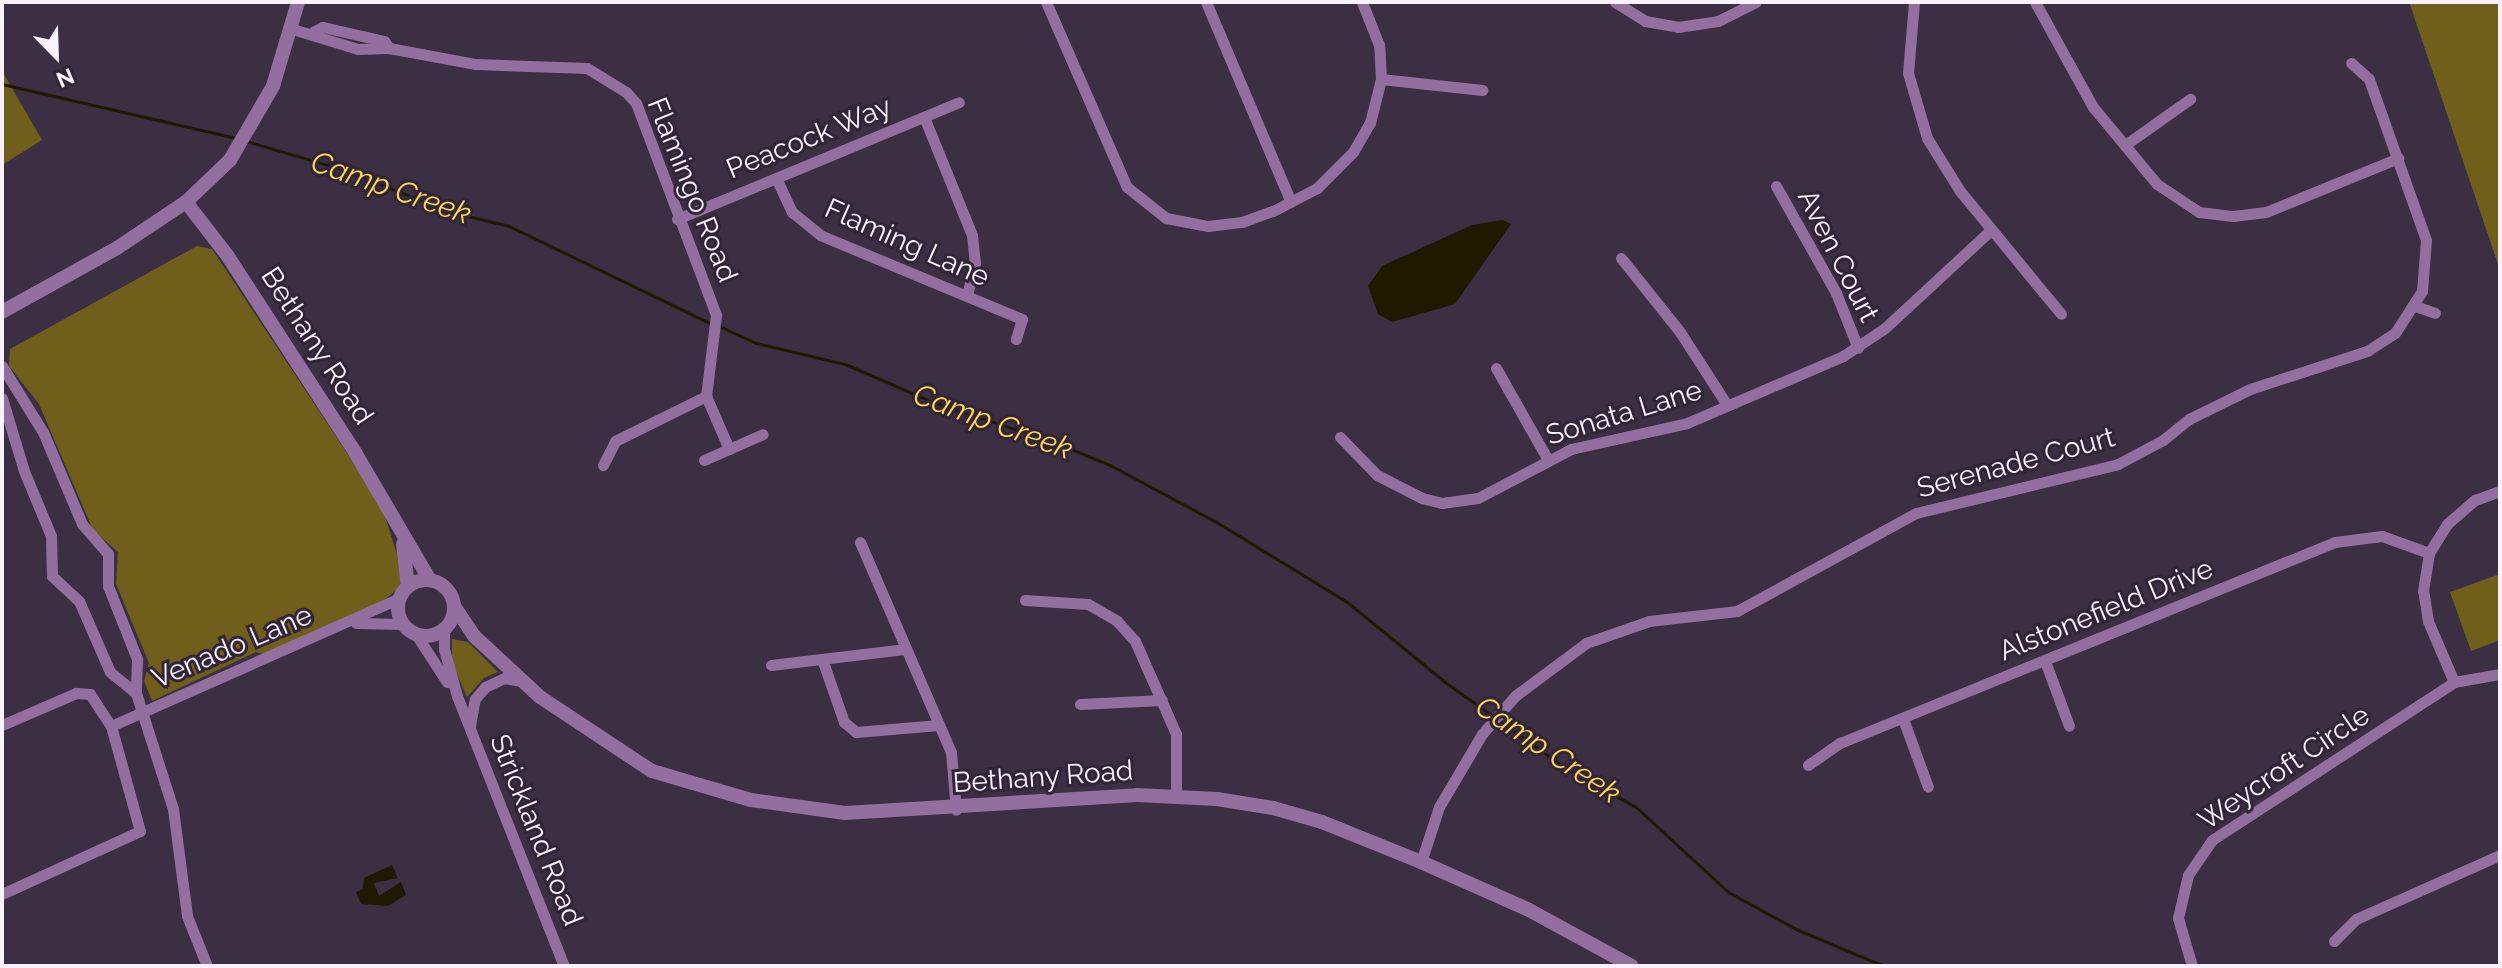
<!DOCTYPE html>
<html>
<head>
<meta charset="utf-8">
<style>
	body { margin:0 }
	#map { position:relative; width:2502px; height:968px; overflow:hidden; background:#3d2f43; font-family:Raleway,sans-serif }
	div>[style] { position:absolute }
	.green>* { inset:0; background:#705e1b }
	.water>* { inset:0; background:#211800 }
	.stream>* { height:3px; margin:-1.5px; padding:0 1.5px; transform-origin:1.5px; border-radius:1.5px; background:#211800 }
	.minor>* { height:11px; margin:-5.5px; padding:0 5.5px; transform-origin:5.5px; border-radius:5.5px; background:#926f9f }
	.tertiary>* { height:14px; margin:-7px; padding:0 7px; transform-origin:7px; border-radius:7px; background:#926f9f }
	.tertiary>.ring { margin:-7px; padding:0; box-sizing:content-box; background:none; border:14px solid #926f9f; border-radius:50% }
	span { translate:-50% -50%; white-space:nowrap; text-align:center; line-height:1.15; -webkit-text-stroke:6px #332538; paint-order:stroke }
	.street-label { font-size:28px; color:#faf1fe }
	.water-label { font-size:30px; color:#fdd852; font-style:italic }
	.frame { position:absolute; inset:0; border:4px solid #faf1fe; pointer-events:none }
	.north { position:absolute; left:16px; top:16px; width:80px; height:80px; -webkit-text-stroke:6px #332538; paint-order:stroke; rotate:157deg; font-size:22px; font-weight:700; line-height:32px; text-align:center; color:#faf1fe }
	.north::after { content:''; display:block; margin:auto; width:28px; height:36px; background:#faf1fe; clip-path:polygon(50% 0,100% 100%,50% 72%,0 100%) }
</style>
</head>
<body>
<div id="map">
	<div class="green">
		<i style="clip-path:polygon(2409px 2px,2500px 2px,2500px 270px)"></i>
		<i style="clip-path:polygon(2px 71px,42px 140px,2px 165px)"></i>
		<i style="clip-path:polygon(197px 246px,212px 249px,362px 476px,382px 507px,403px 573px,400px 587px,380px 604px,264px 654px,256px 652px,152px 701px,144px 681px,149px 663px,116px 584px,118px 552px,93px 530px,39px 404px,9px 366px,10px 349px)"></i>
		<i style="clip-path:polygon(2500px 574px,2500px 640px,2471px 651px,2450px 592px)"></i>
		<i style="clip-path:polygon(452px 639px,468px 642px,498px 672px,484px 678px,467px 697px,452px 663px)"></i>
	</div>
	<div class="water">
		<i style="clip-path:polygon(1502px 220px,1511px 224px,1455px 304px,1392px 322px,1378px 314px,1368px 286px,1382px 266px,1472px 225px)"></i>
		<i style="clip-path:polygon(392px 865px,398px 878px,374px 883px,379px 896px,401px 882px,406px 895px,388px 906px,361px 904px,356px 892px,363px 889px,364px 878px)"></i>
	</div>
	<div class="stream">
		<i style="left:2px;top:84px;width:239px;rotate:13deg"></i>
		<i style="left:246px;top:141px;width:100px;rotate:16.3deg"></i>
		<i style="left:342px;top:169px;width:113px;rotate:21.8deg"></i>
		<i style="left:447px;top:211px;width:64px;rotate:13.6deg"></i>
		<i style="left:509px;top:226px;width:223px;rotate:25.8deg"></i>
		<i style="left:717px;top:325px;width:43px;rotate:24.8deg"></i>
		<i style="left:756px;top:343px;width:91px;rotate:13.3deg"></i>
		<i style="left:845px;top:364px;width:98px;rotate:23.4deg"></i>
		<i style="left:935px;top:403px;width:120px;rotate:18deg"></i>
		<i style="left:1049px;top:440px;width:66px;rotate:22.3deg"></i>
		<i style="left:1110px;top:465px;width:123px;rotate:28.2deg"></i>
		<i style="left:1218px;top:523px;width:151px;rotate:31.5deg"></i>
		<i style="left:1347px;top:602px;width:127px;rotate:39.2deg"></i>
		<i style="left:1445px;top:682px;width:151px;rotate:35.6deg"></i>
		<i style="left:1568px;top:770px;width:77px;rotate:28.6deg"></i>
		<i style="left:1636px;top:807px;width:125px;rotate:42.7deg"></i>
		<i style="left:1728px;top:892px;width:80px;rotate:28.5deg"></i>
		<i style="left:1798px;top:930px;width:93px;rotate:22.7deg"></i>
	</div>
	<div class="minor">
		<i style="left:1046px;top:2px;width:202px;rotate:66.4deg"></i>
		<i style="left:1127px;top:187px;width:50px;rotate:38.5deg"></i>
		<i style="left:1166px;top:218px;width:43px;rotate:10.8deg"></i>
		<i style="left:1208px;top:226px;width:34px;rotate:-7deg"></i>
		<i style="left:1242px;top:222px;width:33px;rotate:-20deg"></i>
		<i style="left:1273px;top:211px;width:50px;rotate:-27.6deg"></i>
		<i style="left:1317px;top:188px;width:51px;rotate:-45deg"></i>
		<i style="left:1353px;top:152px;width:34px;rotate:-60deg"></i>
		<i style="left:1370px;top:123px;width:45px;rotate:-76deg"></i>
		<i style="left:1381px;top:79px;width:34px;rotate:-93deg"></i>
		<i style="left:1379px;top:45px;width:46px;rotate:-111.6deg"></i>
		<i style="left:1206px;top:2px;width:217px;rotate:67deg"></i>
		<i style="left:1615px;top:2px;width:36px;rotate:32deg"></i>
		<i style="left:1645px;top:21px;width:34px;rotate:10deg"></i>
		<i style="left:1678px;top:27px;width:40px;rotate:-8.5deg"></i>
		<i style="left:1718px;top:21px;width:42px;rotate:-26.6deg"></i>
		<i style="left:1914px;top:2px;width:71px;rotate:94.8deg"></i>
		<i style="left:1908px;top:73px;width:68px;rotate:73.7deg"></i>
		<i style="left:1927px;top:138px;width:62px;rotate:58.1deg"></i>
		<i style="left:1960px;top:191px;width:159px;rotate:50.6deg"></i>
		<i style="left:2035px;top:2px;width:120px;rotate:61.1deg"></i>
		<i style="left:2093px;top:107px;width:100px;rotate:50.3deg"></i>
		<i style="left:2157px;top:184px;width:50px;rotate:33.7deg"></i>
		<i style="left:2199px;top:212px;width:34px;rotate:7deg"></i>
		<i style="left:2233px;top:216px;width:33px;rotate:-7deg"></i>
		<i style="left:2266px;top:212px;width:143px;rotate:-22.2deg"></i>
		<i style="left:289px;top:28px;width:72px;rotate:16.9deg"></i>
		<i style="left:358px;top:49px;width:31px;rotate:-2deg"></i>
		<i style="left:389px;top:48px;width:87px;rotate:10.5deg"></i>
		<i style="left:475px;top:64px;width:112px;rotate:2deg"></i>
		<i style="left:587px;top:68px;width:46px;rotate:31.6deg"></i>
		<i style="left:626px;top:92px;width:15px;rotate:48deg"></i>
		<i style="left:636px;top:103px;width:227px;rotate:69.3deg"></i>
		<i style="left:716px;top:315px;width:82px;rotate:97deg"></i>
		<i style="left:706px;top:396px;width:58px;rotate:66.5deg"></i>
		<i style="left:313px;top:32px;width:11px;rotate:-27deg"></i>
		<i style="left:323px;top:27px;width:63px;rotate:12.9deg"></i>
		<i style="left:384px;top:41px;width:9px;rotate:54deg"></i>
		<i style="left:1381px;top:79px;width:102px;rotate:6.2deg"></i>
		<i style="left:924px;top:117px;width:127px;rotate:67.9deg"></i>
		<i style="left:972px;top:235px;width:28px;rotate:84deg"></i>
		<i style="left:975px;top:263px;width:34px;rotate:104deg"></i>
		<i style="left:2125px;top:145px;width:80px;rotate:-35.3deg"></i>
		<i style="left:776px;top:178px;width:38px;rotate:65deg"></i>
		<i style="left:792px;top:212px;width:36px;rotate:39deg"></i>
		<i style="left:820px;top:235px;width:219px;rotate:22.6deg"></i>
		<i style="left:1022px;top:319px;width:21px;rotate:107deg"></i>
		<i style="left:1776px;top:186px;width:123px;rotate:60.7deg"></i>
		<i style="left:1836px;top:293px;width:59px;rotate:68.2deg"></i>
		<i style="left:677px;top:219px;width:305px;rotate:-22.5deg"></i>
		<i style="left:1621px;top:258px;width:95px;rotate:51.4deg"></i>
		<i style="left:1680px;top:332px;width:87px;rotate:57.2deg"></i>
		<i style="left:2415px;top:306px;width:21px;rotate:19deg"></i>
		<i style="left:2px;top:366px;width:78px;rotate:58.2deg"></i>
		<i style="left:43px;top:432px;width:100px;rotate:67deg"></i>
		<i style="left:82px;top:524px;width:40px;rotate:49deg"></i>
		<i style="left:108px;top:554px;width:32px;rotate:90deg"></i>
		<i style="left:108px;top:586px;width:79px;rotate:68.3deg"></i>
		<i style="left:137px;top:659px;width:34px;rotate:92deg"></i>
		<i style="left:136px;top:693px;width:122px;rotate:72.3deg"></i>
		<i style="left:173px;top:809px;width:108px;rotate:82.5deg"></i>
		<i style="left:187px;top:916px;width:54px;rotate:68.2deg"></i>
		<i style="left:1496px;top:368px;width:106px;rotate:60.5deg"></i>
		<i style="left:2px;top:398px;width:76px;rotate:73.2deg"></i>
		<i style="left:24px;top:471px;width:70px;rotate:67.4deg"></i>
		<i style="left:51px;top:536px;width:40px;rotate:88.6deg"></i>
		<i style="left:52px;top:576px;width:37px;rotate:43deg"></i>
		<i style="left:79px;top:601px;width:77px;rotate:66.4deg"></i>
		<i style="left:110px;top:672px;width:33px;rotate:39deg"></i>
		<i style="left:1340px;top:437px;width:53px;rotate:45.8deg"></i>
		<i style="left:1377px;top:475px;width:51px;rotate:27.1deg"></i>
		<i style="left:1422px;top:498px;width:21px;rotate:14deg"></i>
		<i style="left:1442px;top:503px;width:36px;rotate:-8deg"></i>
		<i style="left:1478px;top:498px;width:105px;rotate:-27.8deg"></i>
		<i style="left:1571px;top:449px;width:119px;rotate:-12.6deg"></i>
		<i style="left:1687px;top:423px;width:170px;rotate:-23.2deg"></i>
		<i style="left:1843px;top:356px;width:50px;rotate:-33.7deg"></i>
		<i style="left:1885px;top:328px;width:144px;rotate:-42.8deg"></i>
		<i style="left:704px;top:460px;width:64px;rotate:-23.8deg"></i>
		<i style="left:603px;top:465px;width:27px;rotate:-63deg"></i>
		<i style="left:615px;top:441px;width:102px;rotate:-26.3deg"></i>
		<i style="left:860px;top:542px;width:229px;rotate:66.6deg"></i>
		<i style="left:951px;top:752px;width:58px;rotate:85.1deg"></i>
		<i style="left:1025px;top:600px;width:63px;rotate:3.6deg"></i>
		<i style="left:1088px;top:604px;width:34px;rotate:30deg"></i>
		<i style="left:1117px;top:621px;width:27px;rotate:48deg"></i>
		<i style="left:1135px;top:641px;width:102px;rotate:66.2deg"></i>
		<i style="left:1176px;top:734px;width:61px;rotate:90deg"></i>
		<i style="left:356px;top:623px;width:46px;rotate:1.2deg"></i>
		<i style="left:444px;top:630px;width:19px;rotate:90deg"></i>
		<i style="left:444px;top:649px;width:49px;rotate:74.5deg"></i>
		<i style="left:457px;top:696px;width:290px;rotate:68.4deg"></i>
		<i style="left:417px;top:636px;width:55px;rotate:56.9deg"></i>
		<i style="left:822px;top:659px;width:67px;rotate:70.8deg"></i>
		<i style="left:844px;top:722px;width:16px;rotate:40deg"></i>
		<i style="left:856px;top:732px;width:83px;rotate:-4.8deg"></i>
		<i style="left:2045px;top:661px;width:69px;rotate:69.7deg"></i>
		<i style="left:771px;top:665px;width:136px;rotate:-6.8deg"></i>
		<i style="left:2454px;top:682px;width:66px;rotate:-113.1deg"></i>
		<i style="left:2428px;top:621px;width:30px;rotate:-99deg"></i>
		<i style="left:2423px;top:591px;width:38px;rotate:-81deg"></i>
		<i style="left:2429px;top:553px;width:34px;rotate:-58deg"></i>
		<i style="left:2447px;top:524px;width:37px;rotate:-41deg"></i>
		<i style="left:2475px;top:500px;width:27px;rotate:-20deg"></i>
		<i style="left:1080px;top:704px;width:82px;rotate:-2.8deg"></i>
		<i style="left:1903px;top:719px;width:72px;rotate:69.8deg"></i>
		<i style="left:2px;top:725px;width:81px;rotate:-23.4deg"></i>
		<i style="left:76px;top:693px;width:14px;rotate:4deg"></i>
		<i style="left:90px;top:694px;width:38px;rotate:57deg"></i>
		<i style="left:111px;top:726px;width:109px;rotate:74.6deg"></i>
		<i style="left:140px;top:831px;width:152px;rotate:155.5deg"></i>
		<i style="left:111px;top:726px;width:314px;rotate:-23.9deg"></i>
		<i style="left:470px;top:726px;width:27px;rotate:-80deg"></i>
		<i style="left:475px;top:699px;width:16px;rotate:-50deg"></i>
		<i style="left:485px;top:687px;width:21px;rotate:-25deg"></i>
		<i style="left:504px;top:678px;width:17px;rotate:10deg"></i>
		<i style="left:1808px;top:765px;width:39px;rotate:-35deg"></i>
		<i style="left:1840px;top:743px;width:534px;rotate:-22.1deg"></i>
		<i style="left:2335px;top:542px;width:47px;rotate:-7.3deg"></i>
		<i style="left:2382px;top:536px;width:50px;rotate:19.9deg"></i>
		<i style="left:1421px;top:862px;width:58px;rotate:-71.9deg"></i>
		<i style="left:1439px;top:807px;width:85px;rotate:-59.5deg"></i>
		<i style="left:1482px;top:734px;width:50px;rotate:-49deg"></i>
		<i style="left:1515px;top:696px;width:89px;rotate:-36.7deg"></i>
		<i style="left:1586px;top:643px;width:67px;rotate:-19.2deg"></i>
		<i style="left:1649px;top:621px;width:89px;rotate:-6.5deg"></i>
		<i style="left:1737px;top:611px;width:204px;rotate:-28.7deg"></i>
		<i style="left:1916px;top:513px;width:208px;rotate:-13.6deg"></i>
		<i style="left:2118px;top:464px;width:51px;rotate:-28.1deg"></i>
		<i style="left:2163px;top:440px;width:33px;rotate:-39deg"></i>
		<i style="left:2189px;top:419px;width:68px;rotate:-26.2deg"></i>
		<i style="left:2250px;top:389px;width:123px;rotate:-18deg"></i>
		<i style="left:2367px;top:351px;width:33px;rotate:-33deg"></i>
		<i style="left:2395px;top:333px;width:50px;rotate:-57.3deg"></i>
		<i style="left:2422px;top:291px;width:51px;rotate:-85.5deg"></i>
		<i style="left:2426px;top:240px;width:171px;rotate:-109.5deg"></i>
		<i style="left:2369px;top:79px;width:24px;rotate:-138deg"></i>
		<i style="left:2334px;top:941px;width:31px;rotate:-45deg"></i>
		<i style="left:2356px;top:919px;width:158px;rotate:-24deg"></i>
		<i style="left:2192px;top:966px;width:50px;rotate:-106.3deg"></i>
		<i style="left:2178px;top:918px;width:44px;rotate:-76.9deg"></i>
		<i style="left:2188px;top:875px;width:42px;rotate:-55.6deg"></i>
		<i style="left:2212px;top:840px;width:289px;rotate:-33.1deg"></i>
		<i style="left:2454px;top:682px;width:47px;rotate:-9.9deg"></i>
	</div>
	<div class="tertiary">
		<i style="left:186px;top:202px;width:67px;rotate:52.3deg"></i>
		<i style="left:227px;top:255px;width:237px;rotate:57deg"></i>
		<i style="left:356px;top:454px;width:146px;rotate:59.6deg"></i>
		<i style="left:2px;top:312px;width:132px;rotate:-29.1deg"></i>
		<i style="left:117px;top:248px;width:83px;rotate:-33.7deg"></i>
		<i style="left:186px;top:202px;width:61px;rotate:-43.7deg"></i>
		<i style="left:230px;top:160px;width:86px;rotate:-59.8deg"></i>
		<i style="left:273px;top:86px;width:88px;rotate:-73.4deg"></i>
		<i style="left:403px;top:544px;width:43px;rotate:83.4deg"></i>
		<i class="ring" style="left:398px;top:580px;width:42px;height:42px"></i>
		<i style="left:454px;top:606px;width:36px;rotate:56deg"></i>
		<i style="left:474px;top:636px;width:90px;rotate:42.7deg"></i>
		<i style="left:540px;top:697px;width:134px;rotate:33.5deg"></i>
		<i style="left:652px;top:771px;width:103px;rotate:16.3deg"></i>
		<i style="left:751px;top:800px;width:95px;rotate:7.9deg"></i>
		<i style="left:845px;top:813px;width:293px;rotate:-3.5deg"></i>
		<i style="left:1137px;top:795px;width:80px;rotate:2.9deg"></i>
		<i style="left:1217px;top:799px;width:57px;rotate:9.1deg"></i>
		<i style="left:1273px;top:808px;width:51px;rotate:15.9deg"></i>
		<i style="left:1322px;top:822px;width:107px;rotate:22deg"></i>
		<i style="left:1421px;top:862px;width:116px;rotate:23.9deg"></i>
		<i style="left:1527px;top:909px;width:119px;rotate:28.5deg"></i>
	</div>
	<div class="street-label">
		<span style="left:809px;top:138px;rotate:-22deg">Peacock Way</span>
		<span style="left:692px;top:190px;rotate:68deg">Flamingo Road</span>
		<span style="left:907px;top:243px;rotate:24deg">Flaming Lane</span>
		<span style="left:1838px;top:256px;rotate:63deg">Aven Court</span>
		<span style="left:317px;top:346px;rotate:57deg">Bethany Road</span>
		<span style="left:1624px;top:413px;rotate:-17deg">Sonata Lane</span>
		<span style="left:2016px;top:463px;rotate:-15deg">Serenade Court</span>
		<span style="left:2106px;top:610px;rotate:-22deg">Alstonefield Drive</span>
		<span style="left:232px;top:647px;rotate:-23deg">Venado Lane</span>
		<span style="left:2284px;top:768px;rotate:-34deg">Weycroft Circle</span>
		<span style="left:1043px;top:777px;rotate:-4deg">Bethany Road</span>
		<span style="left:536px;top:830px;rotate:68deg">Strickland Road</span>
	</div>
	<div class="water-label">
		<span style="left:391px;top:188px;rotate:19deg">Camp Creek</span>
		<span style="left:993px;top:422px;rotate:20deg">Camp Creek</span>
		<span style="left:1548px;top:750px;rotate:34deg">Camp Creek</span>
	</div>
	<div class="frame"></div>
	<div class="north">N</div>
</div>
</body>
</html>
